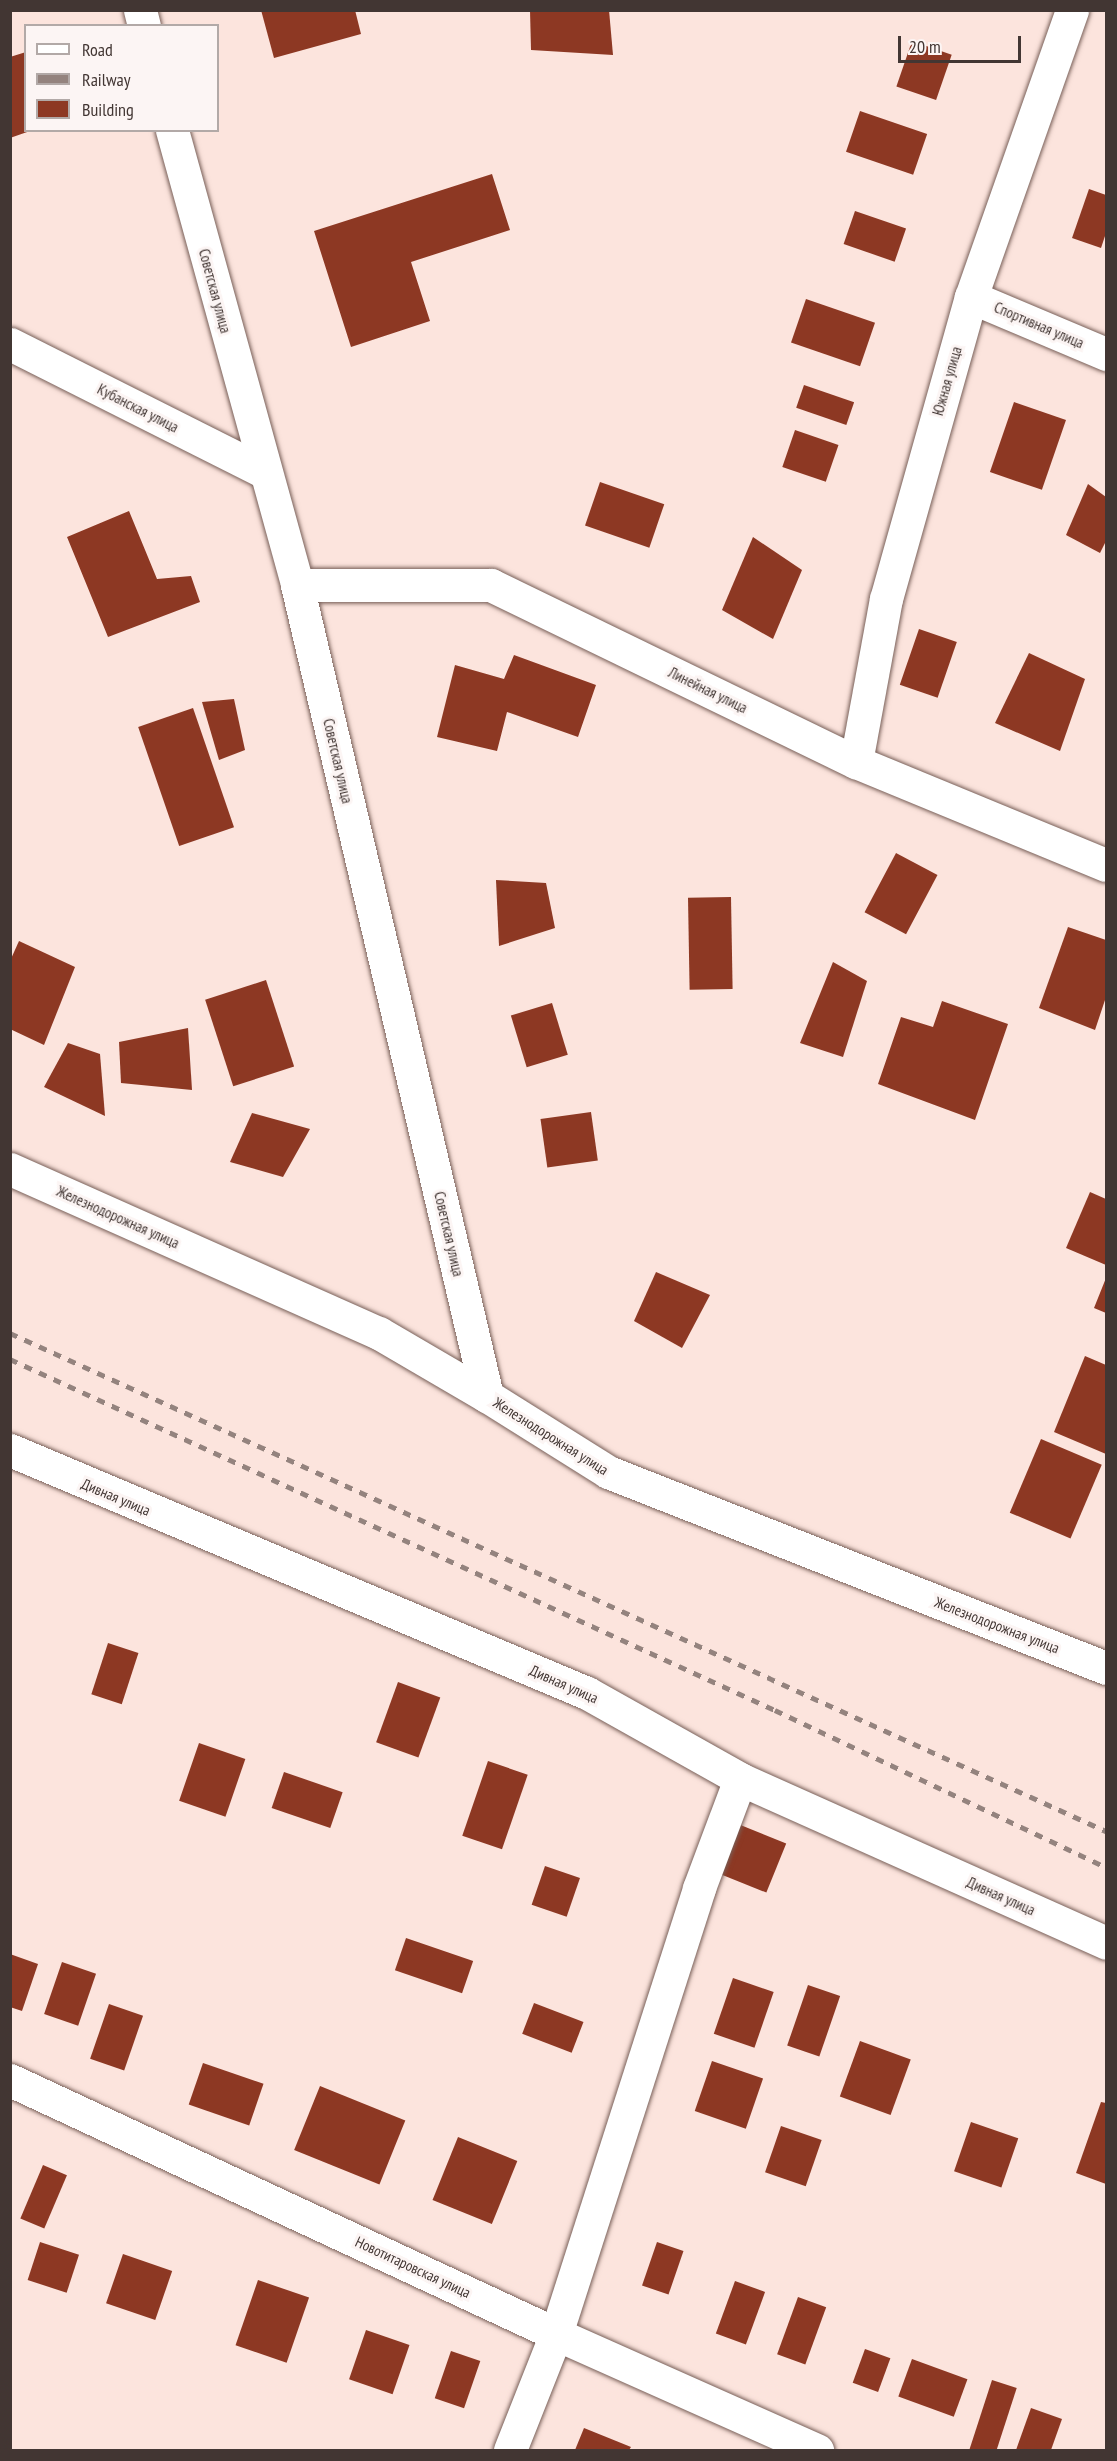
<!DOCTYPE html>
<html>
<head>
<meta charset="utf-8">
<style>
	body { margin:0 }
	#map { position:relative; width:1117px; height:2461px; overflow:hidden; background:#fce4dd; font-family:"PT Sans Narrow",sans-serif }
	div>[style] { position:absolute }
	.building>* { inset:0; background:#8d3823; transform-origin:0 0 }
	.roads { filter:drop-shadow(0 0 2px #785f58) drop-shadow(0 0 2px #785f58) }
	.minor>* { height:33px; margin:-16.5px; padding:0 16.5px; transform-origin:16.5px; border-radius:16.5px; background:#fff }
	.tertiary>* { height:33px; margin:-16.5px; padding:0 16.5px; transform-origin:16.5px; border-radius:16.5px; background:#fff }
	.rail>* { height:4.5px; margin-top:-2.25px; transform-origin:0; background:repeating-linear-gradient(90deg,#94837e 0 8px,transparent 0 16px) }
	span { translate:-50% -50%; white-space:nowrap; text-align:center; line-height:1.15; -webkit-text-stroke:6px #fcf5f4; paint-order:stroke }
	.street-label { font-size:15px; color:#423633 }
	.frame { position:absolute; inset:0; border:12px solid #423633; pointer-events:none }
	.legend { position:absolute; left:24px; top:24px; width:195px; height:108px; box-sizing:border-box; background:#fcf5f4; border:2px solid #b2a9a7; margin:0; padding:8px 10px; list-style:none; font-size:18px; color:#423633 }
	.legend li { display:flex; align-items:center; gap:12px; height:30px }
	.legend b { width:30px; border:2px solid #b2a9a7 }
	.scale { position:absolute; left:898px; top:36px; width:123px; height:27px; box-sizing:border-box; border:3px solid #423633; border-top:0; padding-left:8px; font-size:18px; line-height:21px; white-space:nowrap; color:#423633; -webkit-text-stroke:4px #fcf5f4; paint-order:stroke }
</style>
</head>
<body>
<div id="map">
	<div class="building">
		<i style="clip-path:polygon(261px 10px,355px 10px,361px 34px,274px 58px)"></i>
		<i style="clip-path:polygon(530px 10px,609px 10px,613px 55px,531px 50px)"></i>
		<i style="left:912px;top:41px;width:42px;height:48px;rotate:19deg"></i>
		<i style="clip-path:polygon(26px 52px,26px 130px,30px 131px,10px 138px,10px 57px)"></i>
		<i style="left:860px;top:111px;width:71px;height:43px;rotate:19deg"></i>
		<i style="clip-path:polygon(492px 174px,510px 230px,411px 262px,430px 321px,351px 347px,314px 231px)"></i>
		<i style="clip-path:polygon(1089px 189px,1106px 195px,1106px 233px,1101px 248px,1072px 238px)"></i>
		<i style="left:855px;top:211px;width:54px;height:35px;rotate:19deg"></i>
		<i style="left:806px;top:299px;width:73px;height:46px;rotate:19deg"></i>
		<i style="left:804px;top:385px;width:53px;height:24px;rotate:19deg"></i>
		<i style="left:1014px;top:402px;width:55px;height:74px;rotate:19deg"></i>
		<i style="left:795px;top:430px;width:46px;height:39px;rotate:19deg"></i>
		<i style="left:600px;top:482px;width:68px;height:46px;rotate:19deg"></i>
		<i style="clip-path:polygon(1088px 484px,1106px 497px,1106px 541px,1100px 553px,1066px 535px)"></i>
		<i style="clip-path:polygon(129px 511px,157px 579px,191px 576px,200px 602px,108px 637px,67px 537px)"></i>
		<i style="clip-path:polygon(753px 537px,802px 570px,773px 639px,722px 610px)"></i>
		<i style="left:919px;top:629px;width:40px;height:59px;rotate:19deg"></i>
		<i style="clip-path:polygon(1029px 653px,1085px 679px,1060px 751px,995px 723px)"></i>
		<i style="clip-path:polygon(514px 655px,596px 685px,578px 737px,507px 712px,497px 751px,437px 737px,455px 665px,504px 679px)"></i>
		<i style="clip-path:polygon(234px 699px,245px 750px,219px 760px,202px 702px)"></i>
		<i style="left:193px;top:708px;width:126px;height:58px;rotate:71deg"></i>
		<i style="left:896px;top:853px;width:47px;height:67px;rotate:28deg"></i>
		<i style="clip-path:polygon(496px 880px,546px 883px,555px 928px,499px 946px)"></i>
		<i style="left:731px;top:897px;width:92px;height:43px;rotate:89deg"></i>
		<i style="clip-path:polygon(1068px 927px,1106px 940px,1106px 997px,1095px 1030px,1039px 1008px)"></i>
		<i style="clip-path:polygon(19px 941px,75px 967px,44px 1045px,10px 1029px,10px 961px)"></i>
		<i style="clip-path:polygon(833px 962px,867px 981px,843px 1057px,800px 1043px)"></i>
		<i style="left:266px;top:980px;width:91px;height:64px;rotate:72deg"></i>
		<i style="clip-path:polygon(942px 1001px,1008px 1024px,975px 1120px,878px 1084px,901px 1017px,933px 1027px)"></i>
		<i style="left:552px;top:1003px;width:54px;height:43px;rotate:73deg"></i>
		<i style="clip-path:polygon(188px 1028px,192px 1090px,121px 1083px,119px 1042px)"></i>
		<i style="clip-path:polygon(68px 1043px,100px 1054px,105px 1116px,44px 1087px)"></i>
		<i style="left:591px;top:1112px;width:49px;height:51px;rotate:82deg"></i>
		<i style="clip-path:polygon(252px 1113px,310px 1129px,283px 1177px,230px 1162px)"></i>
		<i style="clip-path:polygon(1090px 1192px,1106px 1199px,1106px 1265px,1066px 1248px)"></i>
		<i style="clip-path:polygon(656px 1272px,710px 1295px,682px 1348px,634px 1321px)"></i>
		<i style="clip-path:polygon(1106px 1278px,1106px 1313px,1094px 1308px)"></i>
		<i style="clip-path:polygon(1085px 1356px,1106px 1365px,1106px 1454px,1054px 1432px)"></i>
		<i style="left:1041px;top:1439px;width:66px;height:80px;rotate:23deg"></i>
		<i style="left:108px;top:1643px;width:32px;height:54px;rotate:18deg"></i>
		<i style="left:398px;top:1682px;width:45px;height:64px;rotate:20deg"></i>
		<i style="left:199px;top:1743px;width:49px;height:61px;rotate:19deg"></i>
		<i style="left:488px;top:1761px;width:42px;height:79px;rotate:19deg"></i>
		<i style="left:284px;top:1772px;width:62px;height:38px;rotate:19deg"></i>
		<i style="left:738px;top:1824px;width:52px;height:53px;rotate:22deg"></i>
		<i style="left:545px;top:1866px;width:37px;height:41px;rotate:19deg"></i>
		<i style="left:406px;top:1938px;width:71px;height:34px;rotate:19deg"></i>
		<i style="clip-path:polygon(10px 1954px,38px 1964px,22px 2011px,10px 2007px)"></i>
		<i style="left:62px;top:1962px;width:36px;height:55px;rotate:19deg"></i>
		<i style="left:733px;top:1978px;width:43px;height:59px;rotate:19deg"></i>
		<i style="left:808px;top:1985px;width:34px;height:64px;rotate:19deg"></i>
		<i style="left:534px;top:2003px;width:53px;height:33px;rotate:21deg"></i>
		<i style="left:109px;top:2004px;width:36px;height:58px;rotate:19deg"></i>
		<i style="left:860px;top:2041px;width:54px;height:59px;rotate:20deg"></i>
		<i style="left:712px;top:2061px;width:54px;height:53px;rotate:19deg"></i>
		<i style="left:203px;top:2063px;width:64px;height:44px;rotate:19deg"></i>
		<i style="left:320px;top:2086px;width:92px;height:69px;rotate:22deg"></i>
		<i style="clip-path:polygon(1101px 2102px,1106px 2103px,1106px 2184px,1076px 2173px)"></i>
		<i style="left:971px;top:2122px;width:50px;height:52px;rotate:19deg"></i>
		<i style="left:781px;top:2126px;width:43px;height:49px;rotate:19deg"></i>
		<i style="left:458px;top:2137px;width:64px;height:68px;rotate:22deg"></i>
		<i style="left:43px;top:2165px;width:26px;height:58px;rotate:23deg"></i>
		<i style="left:40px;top:2242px;width:41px;height:40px;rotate:18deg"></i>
		<i style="left:657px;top:2242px;width:28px;height:46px;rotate:19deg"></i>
		<i style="left:123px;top:2254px;width:52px;height:52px;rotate:19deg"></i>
		<i style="left:258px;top:2280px;width:54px;height:69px;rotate:19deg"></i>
		<i style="left:735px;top:2281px;width:32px;height:56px;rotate:20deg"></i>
		<i style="left:798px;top:2297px;width:30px;height:61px;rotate:20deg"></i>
		<i style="left:366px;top:2330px;width:46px;height:52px;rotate:19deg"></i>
		<i style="left:865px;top:2349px;width:27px;height:36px;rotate:20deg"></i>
		<i style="left:451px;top:2351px;width:31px;height:50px;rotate:19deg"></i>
		<i style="left:912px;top:2359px;width:59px;height:40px;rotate:20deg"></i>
		<i style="left:992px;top:2380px;width:26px;height:74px;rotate:18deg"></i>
		<i style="clip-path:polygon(1031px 2408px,1062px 2419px,1051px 2450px,1016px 2450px)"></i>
		<i style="clip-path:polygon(584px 2428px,631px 2447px,629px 2450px,575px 2450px)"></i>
	</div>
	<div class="roads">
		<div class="minor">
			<i style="left:971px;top:297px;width:147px;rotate:22.9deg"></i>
			<i style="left:10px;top:344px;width:284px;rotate:26.7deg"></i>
			<i style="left:297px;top:585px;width:194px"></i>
			<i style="left:491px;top:585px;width:406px;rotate:25.9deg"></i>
			<i style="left:856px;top:762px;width:270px;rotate:22.4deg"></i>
			<i style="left:856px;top:762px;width:166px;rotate:-79.6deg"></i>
			<i style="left:886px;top:599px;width:314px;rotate:-74.3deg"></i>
			<i style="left:971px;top:297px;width:304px;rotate:-70.6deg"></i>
			<i style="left:10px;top:1450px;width:626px;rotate:22.84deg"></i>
			<i style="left:587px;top:1693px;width:176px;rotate:29.3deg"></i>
			<i style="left:740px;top:1779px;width:401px;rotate:24.1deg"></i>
			<i style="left:10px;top:2080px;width:602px;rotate:24.95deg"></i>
			<i style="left:556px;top:2334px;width:286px;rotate:24deg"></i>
			<i style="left:510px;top:2450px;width:125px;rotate:-68.4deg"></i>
			<i style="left:556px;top:2334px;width:468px;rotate:-72.2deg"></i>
			<i style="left:699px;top:1888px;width:116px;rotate:-69.4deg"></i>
		</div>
		<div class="tertiary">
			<i style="left:140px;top:10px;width:16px;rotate:76deg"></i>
			<i style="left:172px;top:130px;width:472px;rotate:74.6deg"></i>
			<i style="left:297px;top:585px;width:833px;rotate:76.81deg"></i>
			<i style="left:10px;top:1169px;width:404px;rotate:24deg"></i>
			<i style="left:379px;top:1333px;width:125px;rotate:30.3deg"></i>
			<i style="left:487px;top:1396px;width:143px;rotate:32.1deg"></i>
			<i style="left:608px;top:1472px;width:535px;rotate:21.48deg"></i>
		</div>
	</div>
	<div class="rail">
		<i style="left:10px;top:1333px;width:1204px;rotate:24.44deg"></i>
		<i style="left:10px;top:1359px;width:842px;rotate:24.65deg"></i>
		<i style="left:775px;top:1710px;width:366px;rotate:25.4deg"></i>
	</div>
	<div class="street-label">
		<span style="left:215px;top:291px;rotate:75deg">Советская улица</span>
		<span style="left:1039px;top:325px;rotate:23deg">Спортивная улица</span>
		<span style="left:947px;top:381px;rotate:-74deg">Южная улица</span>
		<span style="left:138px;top:408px;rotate:27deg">Кубанская улица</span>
		<span style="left:708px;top:690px;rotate:26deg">Линейная улица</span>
		<span style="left:338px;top:761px;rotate:77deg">Советская улица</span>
		<span style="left:118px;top:1217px;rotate:24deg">Железнодорожная улица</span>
		<span style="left:449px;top:1234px;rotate:77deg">Советская улица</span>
		<span style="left:551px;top:1436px;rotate:32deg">Железнодорожная улица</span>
		<span style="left:116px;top:1497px;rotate:23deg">Дивная улица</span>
		<span style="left:997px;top:1625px;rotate:21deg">Железнодорожная улица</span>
		<span style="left:564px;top:1684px;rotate:24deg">Дивная улица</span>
		<span style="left:1001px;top:1896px;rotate:24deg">Дивная улица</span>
		<span style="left:413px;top:2267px;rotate:25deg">Новотитаровская улица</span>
	</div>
	<div class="frame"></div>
	<ul class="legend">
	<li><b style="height:8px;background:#fff"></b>Road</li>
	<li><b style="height:8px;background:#94837e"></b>Railway</li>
	<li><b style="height:16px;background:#8d3823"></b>Building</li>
	</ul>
	<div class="scale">20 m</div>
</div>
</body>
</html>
